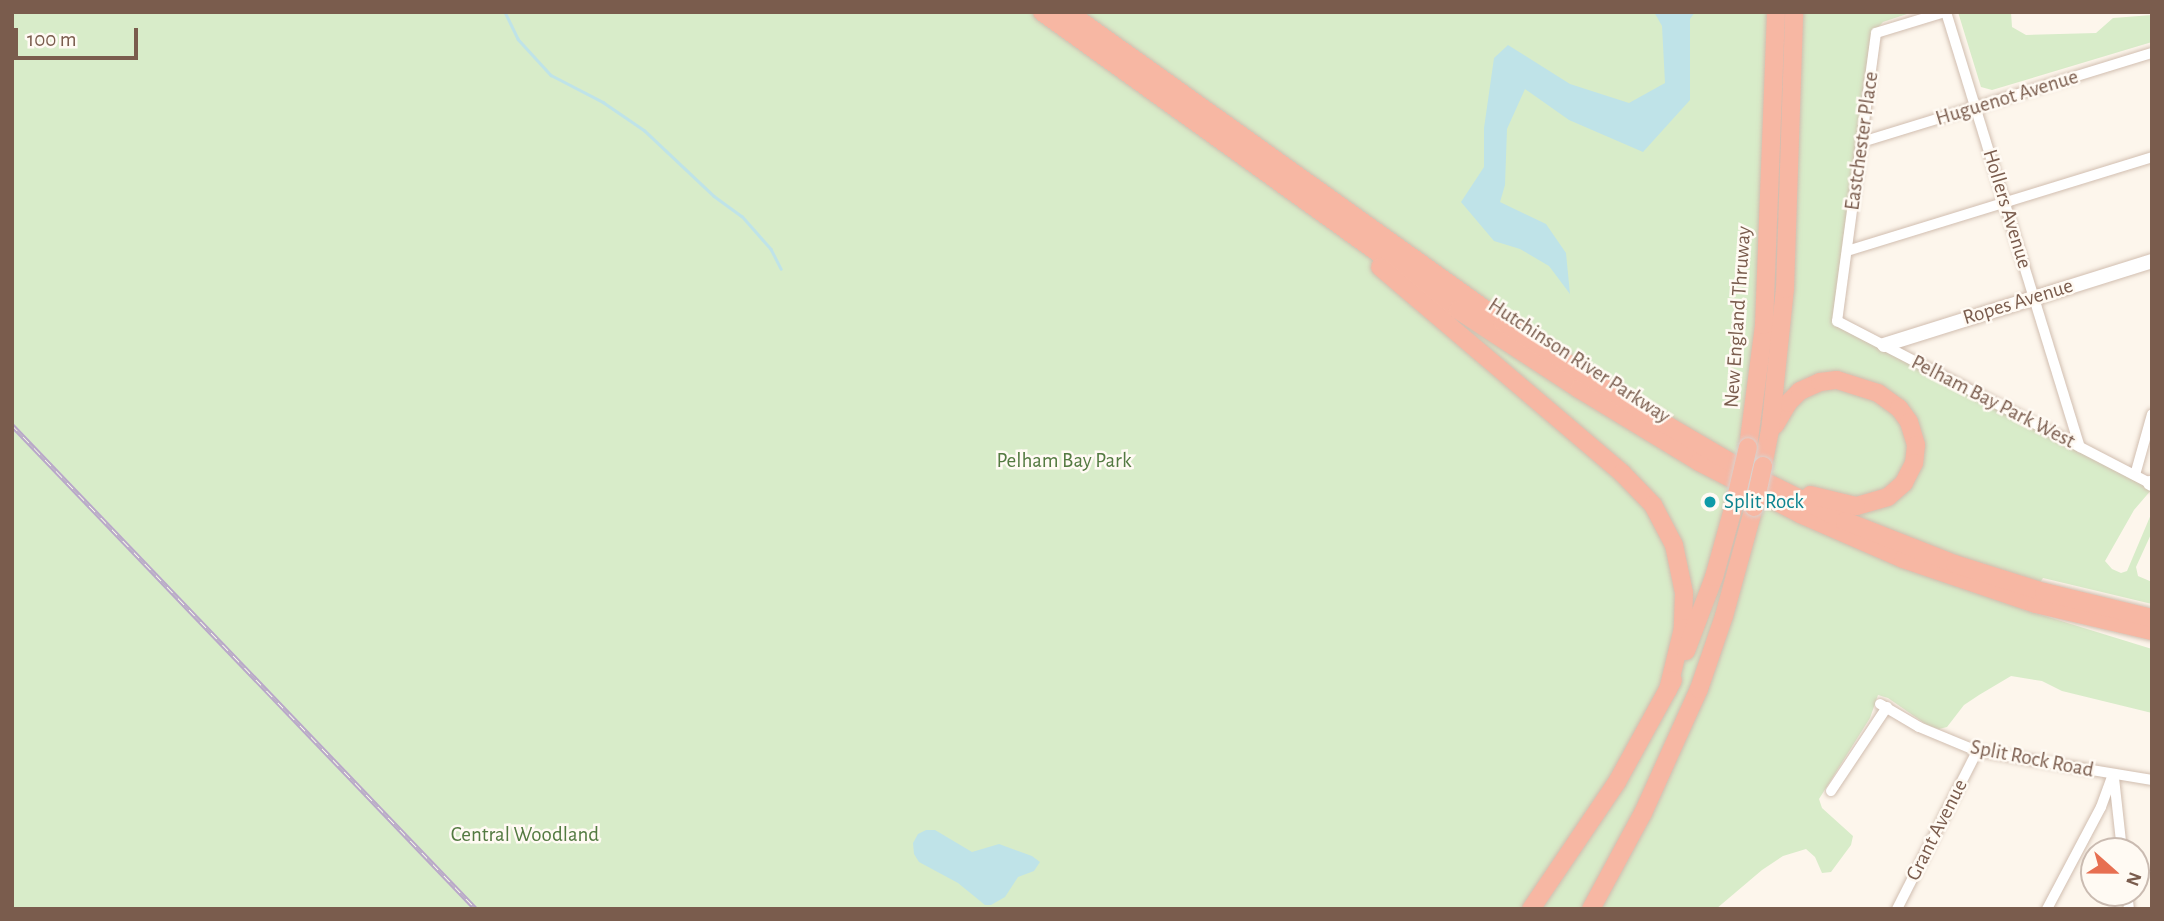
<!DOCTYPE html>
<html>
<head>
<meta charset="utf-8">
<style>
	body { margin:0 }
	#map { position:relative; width:2164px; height:921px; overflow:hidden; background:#fdf6ec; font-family:"Alegreya Sans",sans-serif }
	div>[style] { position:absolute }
	.green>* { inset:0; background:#d8ecc9 }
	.water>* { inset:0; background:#bfe3e8 }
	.stream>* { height:2.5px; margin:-1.25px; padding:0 1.25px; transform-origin:1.25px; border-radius:1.25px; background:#bfe3e8 }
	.roads { filter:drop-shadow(0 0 2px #d1beb0) drop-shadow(0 0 2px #d1beb0) }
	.street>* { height:10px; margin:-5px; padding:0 5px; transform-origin:5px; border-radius:5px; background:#fff }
	.secondary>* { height:14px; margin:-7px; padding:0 7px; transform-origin:7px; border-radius:7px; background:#fff }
	.highway>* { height:18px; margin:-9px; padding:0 9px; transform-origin:9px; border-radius:9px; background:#f7b7a3 }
	.rail>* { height:5px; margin-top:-2.5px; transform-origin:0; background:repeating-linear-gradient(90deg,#fffaf3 0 8px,#b9a8c9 0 16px); box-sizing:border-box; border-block:2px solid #b9a8c9 }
	.bridges { filter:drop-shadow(0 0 2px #dad1cd) drop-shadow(0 0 2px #dad1cd) }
	.highway-bridge>* { height:18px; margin:-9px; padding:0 9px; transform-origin:9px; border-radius:9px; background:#f7b7a3 }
	.dots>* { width:19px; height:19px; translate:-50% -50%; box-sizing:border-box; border:4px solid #fffaf3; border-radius:50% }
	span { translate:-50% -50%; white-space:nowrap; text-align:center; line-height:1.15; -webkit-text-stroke:5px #fffaf3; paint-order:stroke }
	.street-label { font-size:21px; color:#7a5c4d }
	.park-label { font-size:21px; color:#537a41 }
	.culture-label { font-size:21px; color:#0d838f }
	.left { translate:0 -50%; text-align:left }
	.frame { position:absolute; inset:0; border:14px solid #7a5c4d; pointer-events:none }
	.north { position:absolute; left:2080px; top:837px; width:70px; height:70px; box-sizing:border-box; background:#fffaf3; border:2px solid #cabbb1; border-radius:50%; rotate:111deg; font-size:19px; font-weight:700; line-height:28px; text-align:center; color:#7a5c4d }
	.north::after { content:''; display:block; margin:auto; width:24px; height:32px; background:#e76f51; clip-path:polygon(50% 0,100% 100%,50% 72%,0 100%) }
	.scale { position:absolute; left:14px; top:28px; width:124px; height:32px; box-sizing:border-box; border:4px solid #7a5c4d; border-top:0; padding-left:9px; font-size:21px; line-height:24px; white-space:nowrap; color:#7a5c4d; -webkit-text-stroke:5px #fffaf3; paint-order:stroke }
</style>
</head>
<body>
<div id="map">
	<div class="green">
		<i style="clip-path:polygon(12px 12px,1913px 12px,1883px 22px,1871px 35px,1833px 318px,1840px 325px,2152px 489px,2134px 510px,2105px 561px,2112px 569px,2121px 573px,2127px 571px,2152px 512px,2152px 532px,2136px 567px,2138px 576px,2152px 582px,2152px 604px,2043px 578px,2022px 609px,2152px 649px,2152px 713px,2062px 691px,2042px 681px,2011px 676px,1979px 695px,1964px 705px,1947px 727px,1939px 729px,1927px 725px,1888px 698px,1878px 695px,1870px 718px,1819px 799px,1822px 808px,1853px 836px,1851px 845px,1831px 872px,1822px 873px,1815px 857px,1806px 849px,1783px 856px,1762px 870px,1716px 909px,12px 909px)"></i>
		<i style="clip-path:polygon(1958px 12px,2011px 12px,2012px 27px,2026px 35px,2096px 33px,2113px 18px,2152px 15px,2152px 42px,1992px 90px,1981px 87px)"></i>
	</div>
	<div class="water">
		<i style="clip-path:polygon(1654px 12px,1695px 12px,1690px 19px,1690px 100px,1643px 152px,1569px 120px,1525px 89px,1507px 129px,1505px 185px,1500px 202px,1546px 224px,1566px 253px,1570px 294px,1549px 266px,1520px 249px,1494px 241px,1461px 202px,1484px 167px,1484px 128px,1494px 58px,1508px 45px,1570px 84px,1629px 103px,1665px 83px,1662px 26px)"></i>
		<i style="clip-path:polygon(926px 830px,935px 830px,972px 852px,999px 844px,1032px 856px,1040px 862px,1034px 871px,1018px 877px,1005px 897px,991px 905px,985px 905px,958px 883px,919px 862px,914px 854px,913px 843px,918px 834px)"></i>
	</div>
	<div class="stream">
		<i style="left:505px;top:12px;width:30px;rotate:64deg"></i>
		<i style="left:518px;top:39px;width:49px;rotate:47.5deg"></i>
		<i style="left:551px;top:75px;width:59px;rotate:27.4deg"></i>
		<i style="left:603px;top:102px;width:50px;rotate:34.3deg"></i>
		<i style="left:644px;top:130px;width:96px;rotate:43.3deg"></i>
		<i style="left:714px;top:196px;width:34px;rotate:36deg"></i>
		<i style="left:742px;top:216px;width:44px;rotate:48.7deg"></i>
		<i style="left:771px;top:249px;width:22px;rotate:63deg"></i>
	</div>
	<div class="roads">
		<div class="street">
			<i style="left:1945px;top:12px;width:72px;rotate:163.1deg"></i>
			<i style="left:1876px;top:33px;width:291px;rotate:97.7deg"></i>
			<i style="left:1837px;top:321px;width:352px;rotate:27.4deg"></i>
			<i style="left:1946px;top:12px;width:455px;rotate:72.9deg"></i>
			<i style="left:1862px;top:142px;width:303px;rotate:-17.1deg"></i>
			<i style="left:1847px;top:251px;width:319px;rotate:-17.1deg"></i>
			<i style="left:2135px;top:475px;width:63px;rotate:-74.4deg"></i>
			<i style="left:1880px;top:704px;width:45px;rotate:30.5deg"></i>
			<i style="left:1919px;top:727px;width:63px;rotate:22.5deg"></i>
			<i style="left:1977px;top:751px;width:177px;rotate:9.4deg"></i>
			<i style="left:2114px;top:778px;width:73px;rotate:83.7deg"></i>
			<i style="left:1831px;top:791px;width:101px;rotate:-56.3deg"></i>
			<i style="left:2127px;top:893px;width:16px;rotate:83deg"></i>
			<i style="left:1897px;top:909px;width:177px;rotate:-63.1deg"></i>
			<i style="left:2047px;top:909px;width:115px;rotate:-62.1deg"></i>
			<i style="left:2101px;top:807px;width:35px;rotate:-70deg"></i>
		</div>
		<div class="secondary">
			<i style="left:1884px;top:345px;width:281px;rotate:-17.4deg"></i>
			<i style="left:2150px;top:483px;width:2px;rotate:27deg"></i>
		</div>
		<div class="highway">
			<i style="left:1042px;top:12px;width:512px;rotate:35.62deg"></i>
			<i style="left:1458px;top:310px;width:145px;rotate:33.1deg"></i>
			<i style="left:1579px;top:389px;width:140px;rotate:31.3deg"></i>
			<i style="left:1699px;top:462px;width:114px;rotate:27.2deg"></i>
			<i style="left:1800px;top:514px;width:112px;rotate:23.6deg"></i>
			<i style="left:1903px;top:559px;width:140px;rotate:18.7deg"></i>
			<i style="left:2036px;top:604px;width:119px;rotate:13.1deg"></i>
			<i style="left:1068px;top:12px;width:534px;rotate:35.48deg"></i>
			<i style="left:1503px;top:322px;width:152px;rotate:32.6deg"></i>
			<i style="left:1631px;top:404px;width:145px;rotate:30.3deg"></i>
			<i style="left:1756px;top:477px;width:99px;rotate:26.3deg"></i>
			<i style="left:1845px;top:521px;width:118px;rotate:21.4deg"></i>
			<i style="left:1955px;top:564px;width:93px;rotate:17.5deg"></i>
			<i style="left:2044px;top:592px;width:111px;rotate:13.5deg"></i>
			<i style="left:1380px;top:267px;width:318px;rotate:40.4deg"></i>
			<i style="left:1622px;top:473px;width:45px;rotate:45.9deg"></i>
			<i style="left:1653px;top:505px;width:45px;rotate:62.3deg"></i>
			<i style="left:1674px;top:545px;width:49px;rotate:78.2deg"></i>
			<i style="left:1684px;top:593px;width:35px;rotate:92deg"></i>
			<i style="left:1683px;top:628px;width:64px;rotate:103.6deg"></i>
			<i style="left:1775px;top:425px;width:26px;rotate:-59deg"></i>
			<i style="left:1788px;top:403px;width:17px;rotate:-45deg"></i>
			<i style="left:1800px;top:391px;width:22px;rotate:-24deg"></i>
			<i style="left:1820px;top:382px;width:17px;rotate:-7deg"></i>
			<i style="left:1837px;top:380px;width:43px;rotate:17.6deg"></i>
			<i style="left:1878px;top:393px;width:26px;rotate:36deg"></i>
			<i style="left:1899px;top:408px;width:17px;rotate:54deg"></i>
			<i style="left:1909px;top:422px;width:24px;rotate:73deg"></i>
			<i style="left:1916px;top:445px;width:18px;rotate:96deg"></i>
			<i style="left:1914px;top:463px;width:22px;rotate:117deg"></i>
			<i style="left:1904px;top:483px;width:21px;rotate:139deg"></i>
			<i style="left:1888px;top:497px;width:33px;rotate:164deg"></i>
			<i style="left:1856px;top:506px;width:47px;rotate:-166.6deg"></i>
			<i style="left:1748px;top:447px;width:123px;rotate:-82.5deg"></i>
			<i style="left:1764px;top:325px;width:313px;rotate:-87.8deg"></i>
			<i style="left:1763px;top:466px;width:36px;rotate:-79deg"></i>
			<i style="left:1770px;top:431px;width:143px;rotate:-84deg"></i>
			<i style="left:1785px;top:289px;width:277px;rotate:-88.1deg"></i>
			<i style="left:1686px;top:651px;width:79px;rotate:-69.3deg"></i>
			<i style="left:1714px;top:577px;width:82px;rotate:-74.4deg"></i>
			<i style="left:1531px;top:909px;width:153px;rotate:-55.9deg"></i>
			<i style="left:1617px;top:782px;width:116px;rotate:-61.2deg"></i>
			<i style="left:1591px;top:909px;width:109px;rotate:-61.6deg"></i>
			<i style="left:1643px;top:813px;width:136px;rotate:-65.7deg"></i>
			<i style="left:1699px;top:689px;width:77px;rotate:-71.1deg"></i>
			<i style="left:1724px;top:616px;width:113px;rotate:-74.6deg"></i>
		</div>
	</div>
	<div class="rail">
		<i style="left:12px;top:425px;width:670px;rotate:46.21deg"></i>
	</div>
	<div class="bridges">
		<div class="highway-bridge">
			<i style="left:1736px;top:498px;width:52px;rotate:-76.8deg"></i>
			<i style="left:1754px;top:507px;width:42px;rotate:-77.6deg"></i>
		</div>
	</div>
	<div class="dots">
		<i style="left:1710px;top:502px;background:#0f9aa8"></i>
	</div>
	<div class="street-label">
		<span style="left:2007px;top:98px;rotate:-17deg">Huguenot Avenue</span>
		<span style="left:1862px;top:141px;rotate:-82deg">Eastchester Place</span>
		<span style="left:2007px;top:209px;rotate:73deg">Hollers Avenue</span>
		<span style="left:2018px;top:302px;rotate:-17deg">Ropes Avenue</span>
		<span style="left:1738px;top:317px;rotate:-86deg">New England Thruway</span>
		<span style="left:1579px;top:361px;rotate:33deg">Hutchinson River Parkway</span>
		<span style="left:1993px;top:402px;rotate:27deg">Pelham Bay Park West</span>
		<span style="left:2032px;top:759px;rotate:11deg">Split Rock Road</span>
		<span style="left:1937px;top:830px;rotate:-63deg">Grant Avenue</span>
	</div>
	<div class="park-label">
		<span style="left:1064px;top:461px">Pelham Bay Park</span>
		<span style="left:525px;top:835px">Central Woodland</span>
	</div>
	<div class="culture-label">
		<span class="left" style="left:1724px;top:502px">Split Rock</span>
	</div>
	<div class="frame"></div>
	<div class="north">N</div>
	<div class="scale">100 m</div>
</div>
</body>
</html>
